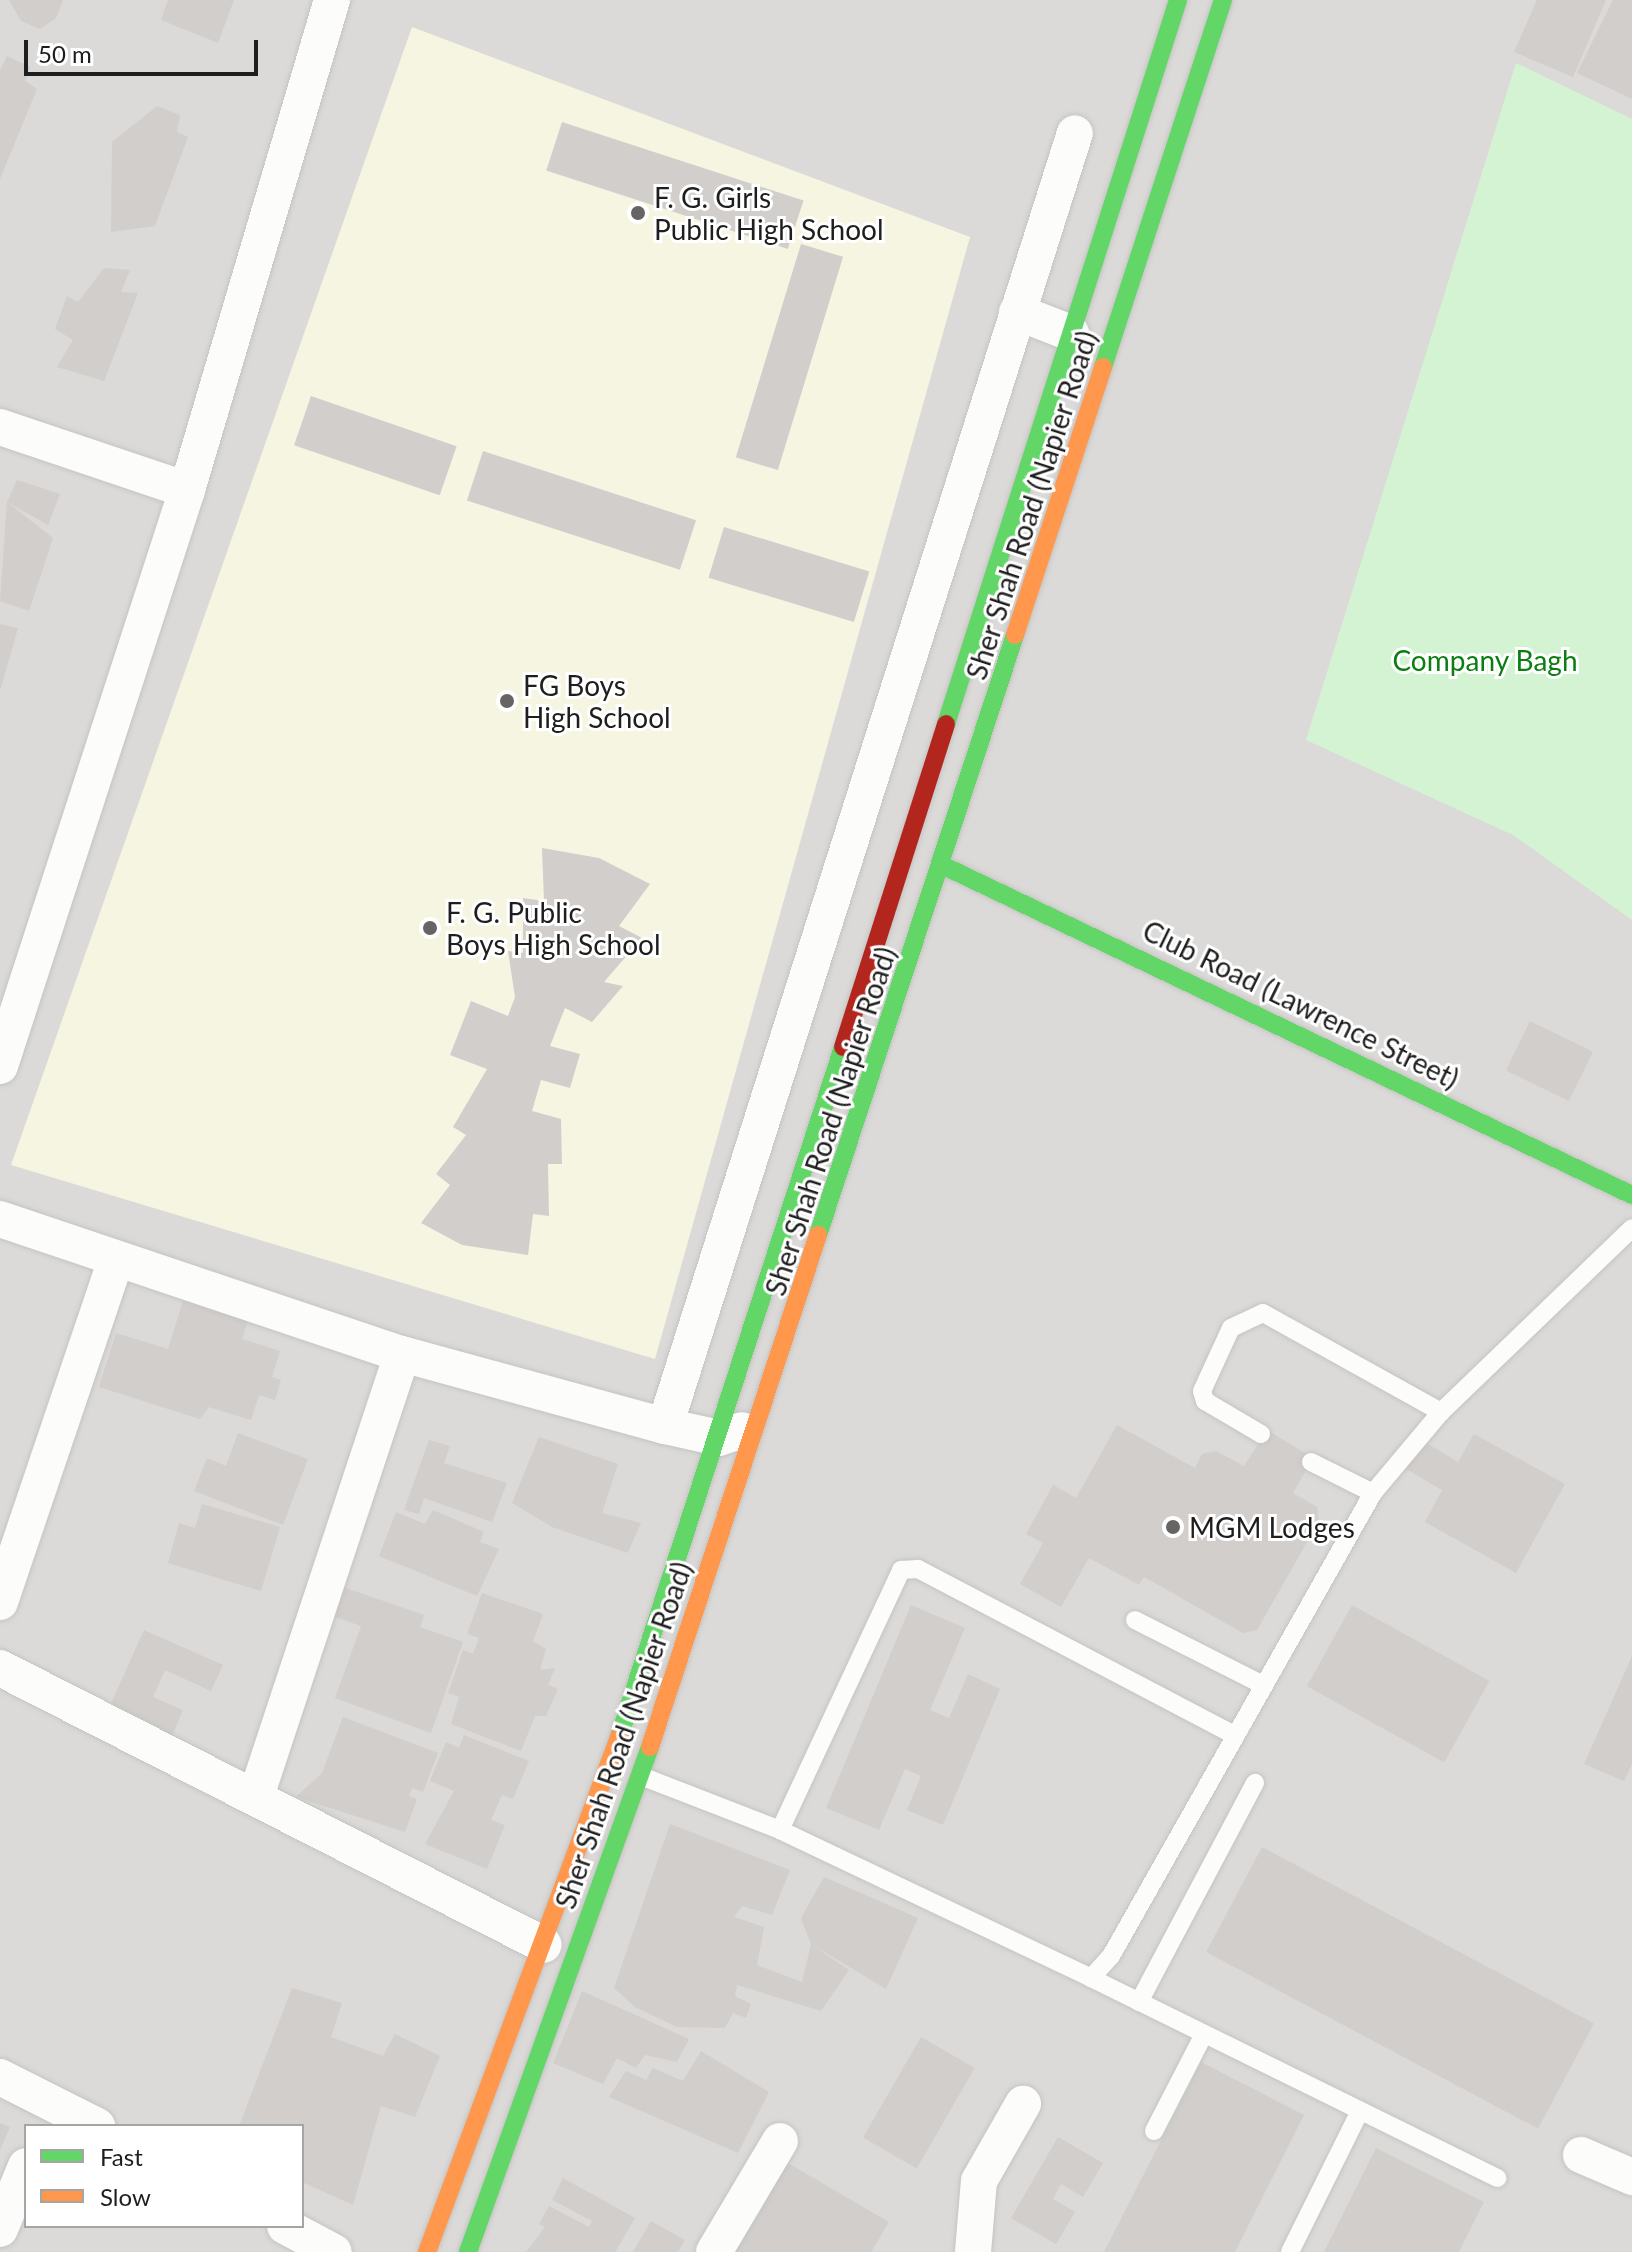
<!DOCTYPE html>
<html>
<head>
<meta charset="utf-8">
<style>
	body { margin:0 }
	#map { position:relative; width:1632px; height:2252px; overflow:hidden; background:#eceae7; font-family:Lato,sans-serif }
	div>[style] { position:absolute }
	.residential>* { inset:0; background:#dbdad8 }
	.education>* { inset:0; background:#f6f5e2 }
	.park>* { inset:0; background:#d4f3d3 }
	.building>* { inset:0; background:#d1cecc; transform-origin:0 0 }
	.roads { filter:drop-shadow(0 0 2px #c5c4c3) drop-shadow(0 0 2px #c5c4c3) }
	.lane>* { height:18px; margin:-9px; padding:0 9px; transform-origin:9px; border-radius:9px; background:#fcfcfb }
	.street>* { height:36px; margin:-18px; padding:0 18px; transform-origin:18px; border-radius:18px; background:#fcfcfb }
	.fast>* { height:18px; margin:-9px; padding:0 9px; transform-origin:9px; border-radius:9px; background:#63d668 }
	.slow>* { height:18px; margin:-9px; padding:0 9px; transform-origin:9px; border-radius:9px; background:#ff974d }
	.jam>* { height:18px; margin:-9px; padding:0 9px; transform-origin:9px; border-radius:9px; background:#b3261e }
	.dots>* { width:22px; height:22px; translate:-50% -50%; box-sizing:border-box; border:4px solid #fff; border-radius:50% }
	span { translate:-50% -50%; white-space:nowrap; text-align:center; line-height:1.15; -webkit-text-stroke:6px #fff; paint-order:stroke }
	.poi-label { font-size:28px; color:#1e1e1e }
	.left { translate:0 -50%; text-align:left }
	.street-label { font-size:28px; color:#1e1e1e }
	.park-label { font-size:28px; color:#0a7e10 }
	.legend { position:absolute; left:24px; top:2124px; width:280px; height:104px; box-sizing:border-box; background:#fff; border:2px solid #a5a5a5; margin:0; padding:10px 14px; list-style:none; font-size:24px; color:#1e1e1e }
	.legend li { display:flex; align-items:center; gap:16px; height:40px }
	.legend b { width:40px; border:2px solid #a5a5a5 }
	.scale { position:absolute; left:24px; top:40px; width:234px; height:36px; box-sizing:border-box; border:4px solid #1e1e1e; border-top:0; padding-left:10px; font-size:24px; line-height:28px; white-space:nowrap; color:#1e1e1e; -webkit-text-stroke:6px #fff; paint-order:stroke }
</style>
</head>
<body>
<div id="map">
	<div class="residential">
		<i style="clip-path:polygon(evenodd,0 0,1632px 0,1632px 2252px,0 2252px,0 0,26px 2126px,302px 2126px,302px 2226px,26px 2226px,26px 2126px)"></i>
	</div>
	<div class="education">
		<i style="clip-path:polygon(412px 27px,970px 237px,655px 1359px,11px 1165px)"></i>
	</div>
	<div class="park">
		<i style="clip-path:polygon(1516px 63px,1632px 119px,1632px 920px,1513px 835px,1306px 740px)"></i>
	</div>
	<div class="building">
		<i style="clip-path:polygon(9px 0,63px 0,56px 18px,40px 29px,21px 21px)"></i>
		<i style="clip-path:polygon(168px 0,234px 0,218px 43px,161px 20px)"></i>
		<i style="clip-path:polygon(1537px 0,1606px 0,1573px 77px,1514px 52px)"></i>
		<i style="clip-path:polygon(1613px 0,1632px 0,1632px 99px,1577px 73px)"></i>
		<i style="clip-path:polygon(7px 56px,30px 67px,25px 81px,37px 89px,0 179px,0 70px)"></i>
		<i style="clip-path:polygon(157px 106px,180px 115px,177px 132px,188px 137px,155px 226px,111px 232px,112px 142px)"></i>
		<i style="left:562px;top:122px;width:254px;height:51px;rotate:18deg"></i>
		<i style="left:801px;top:244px;width:44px;height:223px;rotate:17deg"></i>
		<i style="clip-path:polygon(104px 268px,130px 270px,121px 292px,138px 293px,104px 381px,57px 367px,73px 340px,55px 329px,67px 296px,78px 302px)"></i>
		<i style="left:311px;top:396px;width:154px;height:52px;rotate:19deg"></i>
		<i style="left:483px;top:451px;width:224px;height:52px;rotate:18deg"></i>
		<i style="clip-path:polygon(17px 480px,60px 494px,48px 525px,7px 502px)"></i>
		<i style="clip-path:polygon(7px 502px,53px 538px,29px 611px,0 601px)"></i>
		<i style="left:724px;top:527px;width:152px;height:53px;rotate:17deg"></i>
		<i style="clip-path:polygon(0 624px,18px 628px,1px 688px,0 688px)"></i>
		<i style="clip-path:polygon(542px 848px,599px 858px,650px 884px,619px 926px,642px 938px,604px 982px,623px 986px,592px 1022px,565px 1008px,550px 1046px,580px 1054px,570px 1088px,541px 1080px,532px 1111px,561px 1119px,562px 1164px,548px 1164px,549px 1216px,533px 1214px,528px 1255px,462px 1245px,421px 1223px,450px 1185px,436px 1174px,466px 1135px,453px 1127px,487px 1069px,450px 1055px,471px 1001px,508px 1016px,515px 997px,508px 951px,523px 953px,523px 898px,544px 901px)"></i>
		<i style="left:1530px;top:1021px;width:70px;height:55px;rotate:26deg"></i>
		<i style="clip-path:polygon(183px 1301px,248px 1321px,242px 1339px,280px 1351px,272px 1377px,281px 1380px,275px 1400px,259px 1395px,251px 1420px,209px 1407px,200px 1419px,99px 1387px,116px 1333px,168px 1349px)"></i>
		<i style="clip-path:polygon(1117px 1425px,1195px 1468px,1202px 1454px,1216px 1451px,1244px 1466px,1267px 1430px,1313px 1458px,1293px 1493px,1317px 1507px,1319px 1521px,1257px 1630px,1243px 1633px,1144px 1577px,1139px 1585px,1089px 1558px,1061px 1607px,1020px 1584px,1043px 1543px,1026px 1534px,1053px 1485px,1076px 1498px)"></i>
		<i style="clip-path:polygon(238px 1433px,308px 1459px,283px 1525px,194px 1491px,207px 1458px,226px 1466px)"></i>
		<i style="clip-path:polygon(1474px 1434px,1565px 1484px,1516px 1573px,1425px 1522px,1442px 1490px,1406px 1469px,1423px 1441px,1458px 1462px)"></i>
		<i style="clip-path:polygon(539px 1437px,618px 1464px,602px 1513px,641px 1523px,628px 1553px,552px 1527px,512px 1503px)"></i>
		<i style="clip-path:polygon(429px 1440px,450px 1446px,444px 1463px,507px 1483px,492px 1522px,424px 1498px,419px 1514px,404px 1510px)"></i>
		<i style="clip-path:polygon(202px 1504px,280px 1527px,261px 1591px,168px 1563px,179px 1523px,195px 1528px)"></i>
		<i style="clip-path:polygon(433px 1510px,484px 1532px,480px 1542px,499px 1549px,477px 1596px,379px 1556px,396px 1512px,425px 1524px)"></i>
		<i style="clip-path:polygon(340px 1586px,424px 1615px,420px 1627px,463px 1642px,431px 1733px,335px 1698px,361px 1626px,329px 1615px)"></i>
		<i style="clip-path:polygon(482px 1593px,543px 1614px,533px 1641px,546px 1649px,540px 1670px,555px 1668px,548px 1685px,558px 1689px,546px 1716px,535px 1716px,521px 1751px,451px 1724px,459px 1697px,448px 1693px,463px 1650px,473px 1654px,479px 1638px,467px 1634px)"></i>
		<i style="clip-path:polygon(911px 1605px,965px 1628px,930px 1710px,949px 1718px,968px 1674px,1000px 1689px,943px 1825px,907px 1810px,921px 1776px,905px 1769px,879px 1830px,826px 1808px)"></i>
		<i style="left:1352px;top:1605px;width:157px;height:93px;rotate:29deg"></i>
		<i style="clip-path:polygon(144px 1630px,223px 1665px,211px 1691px,165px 1670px,153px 1697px,183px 1710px,172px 1736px,109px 1708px)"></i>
		<i style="clip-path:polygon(1632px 1656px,1632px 1764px,1624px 1781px,1584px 1764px)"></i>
		<i style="clip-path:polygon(343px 1717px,438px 1753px,423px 1792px,412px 1788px,409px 1796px,417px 1799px,405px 1832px,296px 1797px,322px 1773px)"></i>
		<i style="clip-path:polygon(464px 1735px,529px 1761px,513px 1799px,502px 1795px,491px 1820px,505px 1825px,487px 1869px,425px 1844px,454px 1791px,430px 1781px,446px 1742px,459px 1748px)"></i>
		<i style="clip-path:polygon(670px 1824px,790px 1870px,772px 1915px,742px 1906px,734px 1917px,764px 1927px,757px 1965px,802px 1982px,811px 1944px,801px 1918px,824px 1877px,918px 1918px,886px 1989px,811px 1944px,849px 1970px,821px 2011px,737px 1985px,735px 1996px,751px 2004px,746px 2018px,733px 2013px,725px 2028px,677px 2027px,635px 2007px,614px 1988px)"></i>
		<i style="left:1262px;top:1847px;width:376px;height:119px;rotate:28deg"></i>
		<i style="clip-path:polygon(292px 1988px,342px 2003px,331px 2037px,383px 2056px,395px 2034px,440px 2056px,415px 2117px,381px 2106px,353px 2205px,302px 2182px,302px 2126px,239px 2126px)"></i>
		<i style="clip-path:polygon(582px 1991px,689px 2039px,677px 2062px,645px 2055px,636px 2068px,617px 2058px,603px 2084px,553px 2063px)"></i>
		<i style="left:921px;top:2037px;width:62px;height:116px;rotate:30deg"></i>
		<i style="clip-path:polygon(701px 2051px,769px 2092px,738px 2153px,609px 2097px,626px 2071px,646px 2080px,653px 2068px,683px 2081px)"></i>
		<i style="clip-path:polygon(1201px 2062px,1304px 2115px,1235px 2252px,1104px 2252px)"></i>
		<i style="clip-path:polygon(0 2123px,10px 2127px,0 2150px)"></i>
		<i style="clip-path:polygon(1058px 2137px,1103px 2163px,1083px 2197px,1061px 2184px,1053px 2199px,1075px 2212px,1056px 2244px,1011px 2218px)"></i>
		<i style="clip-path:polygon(1376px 2148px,1484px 2202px,1459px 2252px,1324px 2252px)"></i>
		<i style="clip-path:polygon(781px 2159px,889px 2222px,871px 2252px,727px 2252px)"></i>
		<i style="clip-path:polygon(563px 2178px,635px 2218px,615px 2252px,526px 2252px,545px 2227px,539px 2224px,549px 2206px,589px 2227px,592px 2221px,552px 2200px)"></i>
		<i style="clip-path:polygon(651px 2221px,685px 2240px,678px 2252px,633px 2252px)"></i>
	</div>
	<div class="roads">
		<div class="lane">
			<i style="left:1261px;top:1434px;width:65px;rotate:-149.5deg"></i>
			<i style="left:1205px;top:1401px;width:10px;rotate:-107deg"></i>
			<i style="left:1202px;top:1391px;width:69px;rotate:-65.3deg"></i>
			<i style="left:1231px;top:1328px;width:35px;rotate:-25deg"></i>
			<i style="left:1263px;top:1313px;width:204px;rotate:29.1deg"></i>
			<i style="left:1311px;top:1462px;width:69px;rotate:26.6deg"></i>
			<i style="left:1373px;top:1493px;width:106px;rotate:-50deg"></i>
			<i style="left:1441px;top:1412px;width:265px;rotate:-43.9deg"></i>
			<i style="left:1135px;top:1620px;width:139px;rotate:26.9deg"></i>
			<i style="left:641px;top:1776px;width:149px;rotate:21.2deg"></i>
			<i style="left:780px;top:1830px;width:344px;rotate:25.4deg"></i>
			<i style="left:1091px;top:1978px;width:30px;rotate:-48deg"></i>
			<i style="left:1111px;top:1956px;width:532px;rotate:-60.5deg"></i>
			<i style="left:780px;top:1830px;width:287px;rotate:-65deg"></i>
			<i style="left:901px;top:1570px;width:17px;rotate:-3deg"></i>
			<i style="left:918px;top:1569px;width:353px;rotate:27.7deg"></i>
			<i style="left:1091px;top:1978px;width:453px;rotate:26.2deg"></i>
			<i style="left:1139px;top:2002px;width:248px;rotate:-62.1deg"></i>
			<i style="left:1154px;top:2131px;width:109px;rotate:-62.7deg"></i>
			<i style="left:1290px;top:2252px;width:157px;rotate:-63.6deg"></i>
		</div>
		<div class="street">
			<i style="left:1017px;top:312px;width:58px;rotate:21.3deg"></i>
			<i style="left:0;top:427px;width:197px;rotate:18.6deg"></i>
			<i style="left:0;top:1066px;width:606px;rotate:-72.01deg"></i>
			<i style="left:187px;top:490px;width:511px;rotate:-73.52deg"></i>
			<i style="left:0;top:1219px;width:424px;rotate:18.6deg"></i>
			<i style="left:402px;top:1354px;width:273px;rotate:15.3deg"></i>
			<i style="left:665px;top:1426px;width:55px;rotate:12.5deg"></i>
			<i style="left:719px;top:1438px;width:24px;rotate:-19deg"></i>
			<i style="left:665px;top:1426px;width:1356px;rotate:-72.41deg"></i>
			<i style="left:0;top:1602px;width:359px;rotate:-71.3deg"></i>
			<i style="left:0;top:1668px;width:610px;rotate:26.98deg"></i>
			<i style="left:257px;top:1793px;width:462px;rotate:-71.7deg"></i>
			<i style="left:0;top:2077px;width:109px;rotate:26.8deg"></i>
			<i style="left:1581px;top:2155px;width:56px;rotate:23.3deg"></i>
			<i style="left:285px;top:2226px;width:55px;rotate:28deg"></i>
			<i style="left:0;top:2229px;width:68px;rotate:-67.6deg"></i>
			<i style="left:714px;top:2252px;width:129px;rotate:-59.3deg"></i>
			<i style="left:973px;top:2252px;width:71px;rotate:-85.2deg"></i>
			<i style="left:979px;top:2181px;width:89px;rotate:-60.3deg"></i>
		</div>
		<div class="fast">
			<i style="left:1103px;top:367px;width:386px;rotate:-71.9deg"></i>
			<i style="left:946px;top:724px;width:760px;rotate:-72.23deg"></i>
			<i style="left:944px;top:866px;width:763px;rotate:25.56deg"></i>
			<i style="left:818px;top:1235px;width:632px;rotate:-71.82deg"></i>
			<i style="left:619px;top:1737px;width:725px;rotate:-72.01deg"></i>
			<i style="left:468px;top:2252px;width:537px;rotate:-70.18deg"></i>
		</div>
		<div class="slow">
			<i style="left:1015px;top:635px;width:282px;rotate:-71.8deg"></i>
			<i style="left:650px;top:1747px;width:539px;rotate:-71.83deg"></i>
			<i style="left:427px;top:2252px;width:550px;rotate:-69.55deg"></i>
		</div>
		<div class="jam">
			<i style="left:843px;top:1047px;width:339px;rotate:-72.3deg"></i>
		</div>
	</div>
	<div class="dots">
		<i style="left:638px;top:213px;background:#666564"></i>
		<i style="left:507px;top:701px;background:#666564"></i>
		<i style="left:430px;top:928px;background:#666564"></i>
		<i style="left:1173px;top:1527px;background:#666564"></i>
	</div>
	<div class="poi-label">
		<span class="left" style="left:654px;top:213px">F. G. Girls<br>Public High School</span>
		<span class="left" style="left:523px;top:701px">FG Boys<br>High School</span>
		<span class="left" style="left:446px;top:928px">F. G. Public<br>Boys High School</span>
		<span class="left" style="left:1189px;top:1527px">MGM Lodges</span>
	</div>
	<div class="street-label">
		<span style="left:1031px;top:505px;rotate:-72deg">Sher Shah Road (Napier Road)</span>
		<span style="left:1301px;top:1004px;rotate:26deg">Club Road (Lawrence Street)</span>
		<span style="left:830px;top:1121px;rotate:-72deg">Sher Shah Road (Napier Road)</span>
		<span style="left:623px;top:1735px;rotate:-71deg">Sher Shah Road (Napier Road)</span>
	</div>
	<div class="park-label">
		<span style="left:1485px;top:660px">Company Bagh</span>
	</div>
	<ul class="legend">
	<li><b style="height:10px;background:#63d668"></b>Fast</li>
	<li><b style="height:10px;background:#ff974d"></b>Slow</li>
	</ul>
	<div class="scale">50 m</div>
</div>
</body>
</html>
